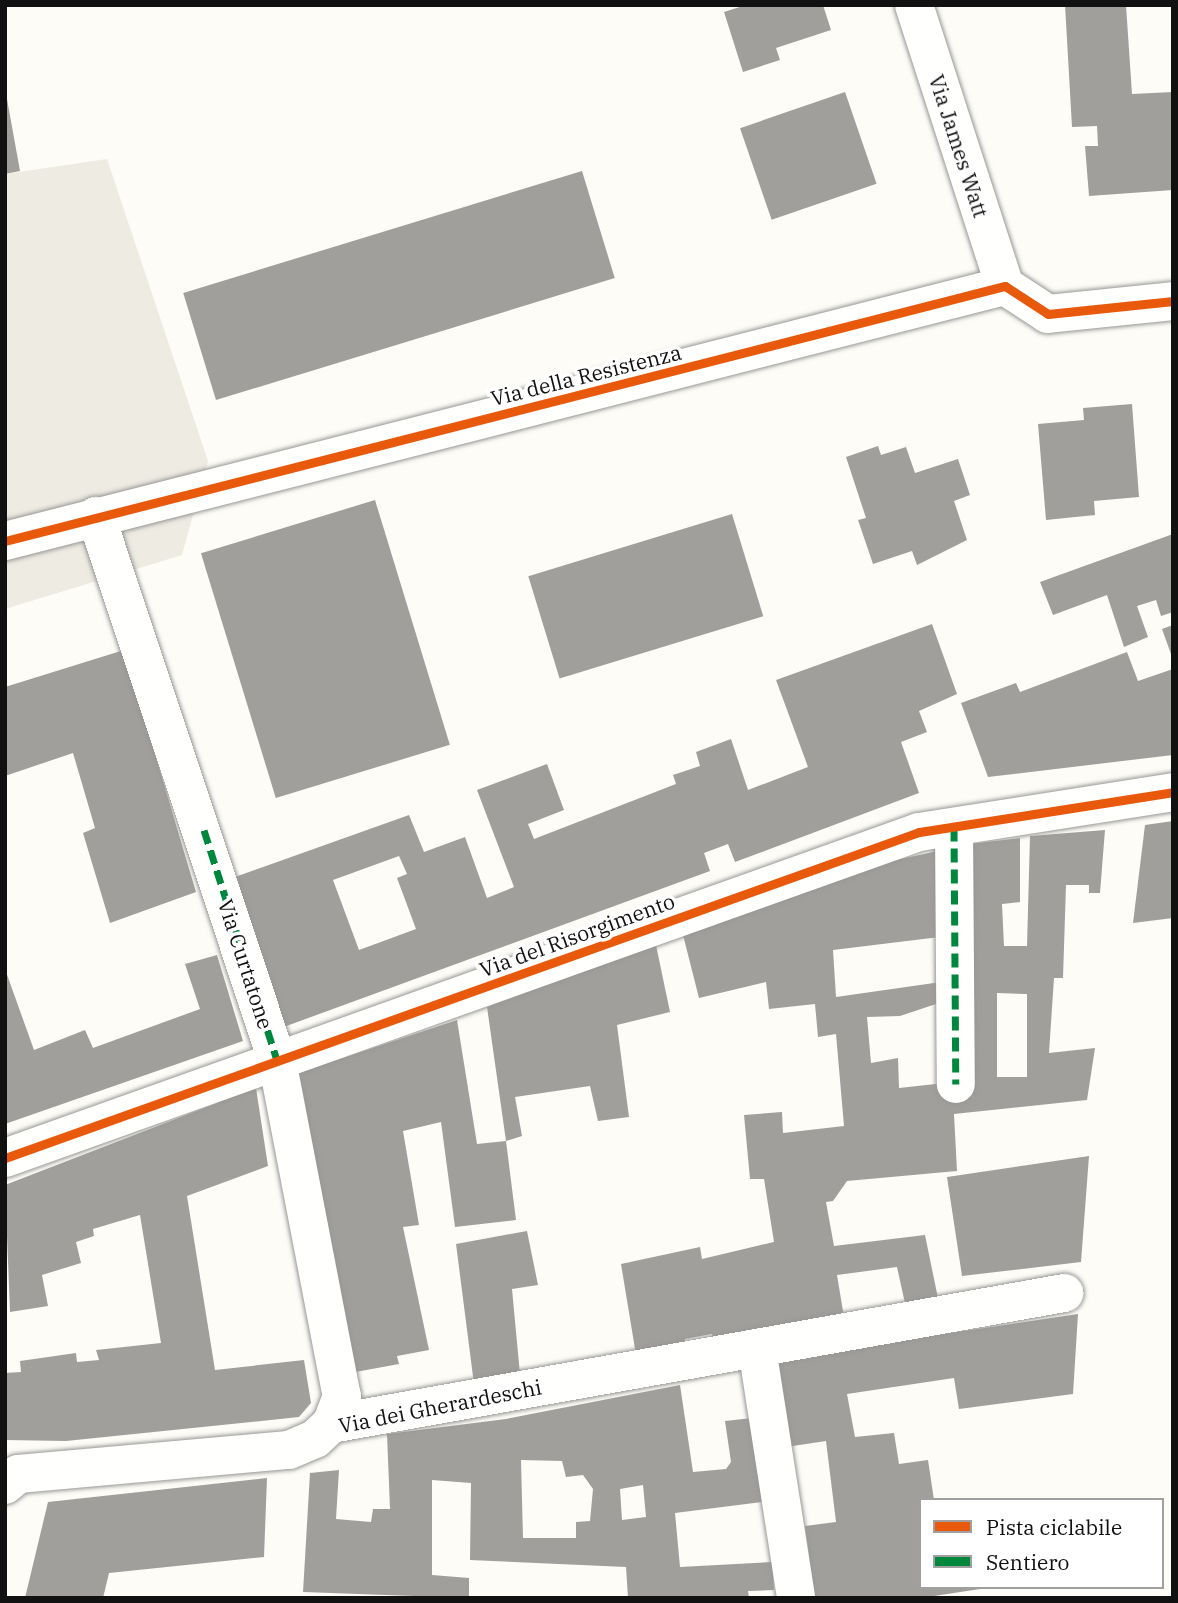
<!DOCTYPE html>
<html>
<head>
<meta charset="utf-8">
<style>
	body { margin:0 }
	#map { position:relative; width:1178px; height:1603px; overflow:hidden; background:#fdfcf7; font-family:"IBM Plex Serif",serif }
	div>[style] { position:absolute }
	.plaza>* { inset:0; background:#edebe2 }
	.building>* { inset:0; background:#a19f9c; transform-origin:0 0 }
	.roads { filter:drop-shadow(0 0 2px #979795) drop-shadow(0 0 2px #979795) }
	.street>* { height:38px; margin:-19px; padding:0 19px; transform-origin:19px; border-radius:19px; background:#fffffe }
	.quiet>* { height:7px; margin-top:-3.5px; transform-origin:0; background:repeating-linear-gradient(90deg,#00873e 0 14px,transparent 0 21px) }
	.cycleway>* { height:9px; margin:-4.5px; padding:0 4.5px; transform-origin:4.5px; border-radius:4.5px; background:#e8590c }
	span { translate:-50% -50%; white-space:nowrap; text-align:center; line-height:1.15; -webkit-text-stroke:7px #fff; paint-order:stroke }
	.street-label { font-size:21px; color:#111 }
	.frame { position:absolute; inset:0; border:7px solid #111; pointer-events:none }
	.legend { position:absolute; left:919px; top:1498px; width:245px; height:91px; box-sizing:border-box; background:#fff; border:2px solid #a0a0a0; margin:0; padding:9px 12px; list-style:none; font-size:21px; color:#111 }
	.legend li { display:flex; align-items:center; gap:14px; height:35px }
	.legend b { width:35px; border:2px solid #a0a0a0 }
</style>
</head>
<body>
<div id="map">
	<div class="plaza">
		<i style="clip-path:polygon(107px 159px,208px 461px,182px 555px,5px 609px,5px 174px)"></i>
	</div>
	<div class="building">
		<i style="clip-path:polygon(746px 5px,823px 5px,831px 30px,776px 48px,780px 60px,743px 72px,724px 12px)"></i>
		<i style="clip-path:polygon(1065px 5px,1126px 5px,1132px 94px,1173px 92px,1173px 190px,1089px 196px,1085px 146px,1098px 146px,1097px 126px,1072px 127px)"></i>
		<i style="left:845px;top:92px;width:97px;height:111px;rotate:71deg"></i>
		<i style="clip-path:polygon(7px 99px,20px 171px,5px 174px,5px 100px)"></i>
		<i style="left:582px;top:171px;width:112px;height:417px;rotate:73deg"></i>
		<i style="clip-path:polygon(1132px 404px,1139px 497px,1094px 501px,1095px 515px,1046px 520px,1038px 424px,1084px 420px,1083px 408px)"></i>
		<i style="clip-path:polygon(878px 446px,881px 455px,906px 447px,915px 473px,958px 459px,970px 495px,954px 501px,967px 540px,917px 565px,912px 551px,873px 564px,858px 520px,866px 518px,846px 457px)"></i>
		<i style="left:375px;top:500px;width:256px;height:182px;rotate:73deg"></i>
		<i style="left:732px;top:514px;width:107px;height:213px;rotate:73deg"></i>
		<i style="clip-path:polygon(1173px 534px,1173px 612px,1161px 616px,1156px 600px,1137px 606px,1148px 637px,1124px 647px,1107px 595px,1053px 615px,1040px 582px)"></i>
		<i style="clip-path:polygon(evenodd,932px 624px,957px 694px,919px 711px,927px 732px,901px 742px,919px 793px,735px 862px,728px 844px,704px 853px,710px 871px,281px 1028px,235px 877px,409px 815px,424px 852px,465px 837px,487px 898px,514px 887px,477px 790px,547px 764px,564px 810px,528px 824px,534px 839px,676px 784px,673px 775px,700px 766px,696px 752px,731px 739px,748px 790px,808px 767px,776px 680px,932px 624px,399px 856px,407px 874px,397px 878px,416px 929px,359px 950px,333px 880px,399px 856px)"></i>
		<i style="clip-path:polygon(1173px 625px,1173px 657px,1172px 657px,1162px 629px)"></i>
		<i style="clip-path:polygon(124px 650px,196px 892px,110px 923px,83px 833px,95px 828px,73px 753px,5px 776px,5px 687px)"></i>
		<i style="clip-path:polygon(1127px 652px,1138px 681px,1173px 669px,1173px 755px,988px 777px,961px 703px,1016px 683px,1020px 692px)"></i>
		<i style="clip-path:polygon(1173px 821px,1173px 918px,1133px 923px,1145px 825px)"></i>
		<i style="clip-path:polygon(evenodd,1105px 830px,1100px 893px,1089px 893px,1089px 885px,1066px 885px,1063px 978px,1054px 978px,1049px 1053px,1095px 1048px,1087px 1100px,954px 1114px,957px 1171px,847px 1181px,833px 1201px,826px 1202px,834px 1246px,925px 1235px,939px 1303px,906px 1308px,897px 1267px,837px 1275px,844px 1317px,714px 1345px,712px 1334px,685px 1339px,682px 1351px,637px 1361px,621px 1264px,700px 1247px,702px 1259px,774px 1242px,764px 1179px,750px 1179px,744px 1115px,782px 1112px,783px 1133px,844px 1126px,836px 1034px,818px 1037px,815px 1004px,769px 1009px,766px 982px,699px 998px,683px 935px,873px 865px,947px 849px,948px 936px,833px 950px,836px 997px,948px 981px,948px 1000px,900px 1016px,867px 1017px,871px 1063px,898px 1058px,899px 1088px,963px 1081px,962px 845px,1020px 838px,1020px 902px,1002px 904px,1004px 946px,1027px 946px,1030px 836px,1105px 830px,997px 993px,1027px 994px,1027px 1077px,997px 1077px,997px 993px)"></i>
		<i style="clip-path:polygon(656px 945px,670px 1012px,617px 1025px,629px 1117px,598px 1121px,590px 1086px,515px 1097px,522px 1136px,506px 1141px,516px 1220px,455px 1227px,441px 1122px,403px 1131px,419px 1225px,403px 1227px,429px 1350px,397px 1356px,399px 1364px,350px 1373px,295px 1074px,457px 1020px,477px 1144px,506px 1141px,487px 1007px)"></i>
		<i style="clip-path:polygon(217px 955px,243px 1041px,5px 1124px,5px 969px,34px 1050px,85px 1030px,93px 1048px,200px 1009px,185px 964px)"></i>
		<i style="clip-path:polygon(256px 1088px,268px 1166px,187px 1196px,215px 1370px,304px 1360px,311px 1403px,299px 1417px,66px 1441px,5px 1440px,5px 1373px,21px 1372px,20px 1361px,76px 1353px,77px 1362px,99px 1360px,96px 1350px,161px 1343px,140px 1215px,93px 1229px,94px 1236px,76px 1242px,81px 1263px,42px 1275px,48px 1306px,10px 1312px,5px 1185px)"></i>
		<i style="clip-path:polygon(1089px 1156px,1081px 1262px,962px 1276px,947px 1177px)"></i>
		<i style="clip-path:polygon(527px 1231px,538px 1285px,512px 1289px,521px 1385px,475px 1392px,456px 1244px)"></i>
		<i style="clip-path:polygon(1078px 1314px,1073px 1394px,959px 1409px,954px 1378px,847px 1394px,855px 1437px,894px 1433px,899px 1464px,928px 1460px,934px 1500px,921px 1500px,921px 1587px,980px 1589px,921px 1598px,815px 1598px,805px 1526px,836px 1522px,826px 1441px,786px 1447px,769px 1360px)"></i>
		<i style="clip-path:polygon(evenodd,680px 1385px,693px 1472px,726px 1469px,731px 1462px,725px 1421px,752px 1418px,770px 1501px,675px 1513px,680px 1567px,772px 1562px,774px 1590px,748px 1591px,749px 1598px,628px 1598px,626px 1567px,470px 1560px,471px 1483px,432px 1480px,432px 1575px,469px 1578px,469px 1598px,303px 1592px,310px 1473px,339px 1470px,336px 1519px,371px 1522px,373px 1509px,390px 1509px,387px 1434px,506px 1419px,680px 1385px,521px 1460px,562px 1461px,566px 1477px,583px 1475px,593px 1489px,590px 1521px,576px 1522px,576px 1538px,523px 1538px,521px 1460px,680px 1385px,643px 1485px,646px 1517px,622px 1520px,620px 1489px,643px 1485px)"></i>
		<i style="clip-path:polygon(267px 1478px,264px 1557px,109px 1573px,103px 1598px,25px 1598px,48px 1502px)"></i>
	</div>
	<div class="roads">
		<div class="street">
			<i style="left:914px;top:5px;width:295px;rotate:72.1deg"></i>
			<i style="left:96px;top:516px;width:573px;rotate:71.6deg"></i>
			<i style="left:277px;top:1060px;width:342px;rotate:79.1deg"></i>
			<i style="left:342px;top:1396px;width:30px;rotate:111deg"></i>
			<i style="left:5px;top:541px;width:1032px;rotate:-14.31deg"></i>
			<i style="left:1005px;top:286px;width:51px;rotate:33.1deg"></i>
			<i style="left:1048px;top:314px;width:126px;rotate:-5.9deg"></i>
			<i style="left:954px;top:827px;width:257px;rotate:89.6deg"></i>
			<i style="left:5px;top:1158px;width:970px;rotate:-19.63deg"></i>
			<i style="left:919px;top:832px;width:257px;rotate:-8.9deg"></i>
			<i style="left:757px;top:1348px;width:253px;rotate:81.1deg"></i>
			<i style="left:5px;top:1485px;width:17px;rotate:-40deg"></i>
			<i style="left:18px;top:1474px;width:272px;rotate:-5.1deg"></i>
			<i style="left:289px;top:1450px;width:28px;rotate:-23deg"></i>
			<i style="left:315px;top:1439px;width:22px;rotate:-43deg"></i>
			<i style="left:331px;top:1424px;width:745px;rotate:-10.13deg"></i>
		</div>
	</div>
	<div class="quiet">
		<i style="left:954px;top:827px;width:257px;rotate:89.6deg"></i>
		<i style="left:204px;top:830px;width:241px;rotate:72.4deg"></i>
	</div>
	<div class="cycleway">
		<i style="left:5px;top:541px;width:1032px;rotate:-14.31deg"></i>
		<i style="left:1005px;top:286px;width:51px;rotate:33.1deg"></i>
		<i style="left:1048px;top:314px;width:126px;rotate:-5.9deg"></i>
		<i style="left:5px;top:1158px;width:970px;rotate:-19.63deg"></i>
		<i style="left:919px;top:832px;width:257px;rotate:-8.9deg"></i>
	</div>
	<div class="street-label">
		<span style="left:959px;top:146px;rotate:72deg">Via James Watt</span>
		<span style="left:586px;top:375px;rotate:-14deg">Via della Resistenza</span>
		<span style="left:577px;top:935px;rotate:-20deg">Via del Risorgimento</span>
		<span style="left:246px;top:964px;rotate:72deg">Via Curtatone</span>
		<span style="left:440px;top:1406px;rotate:-11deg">Via dei Gherardeschi</span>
	</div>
	<div class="frame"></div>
	<ul class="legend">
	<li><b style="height:9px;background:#e8590c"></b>Pista ciclabile</li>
	<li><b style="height:9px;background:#00873e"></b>Sentiero</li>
	</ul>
</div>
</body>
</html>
